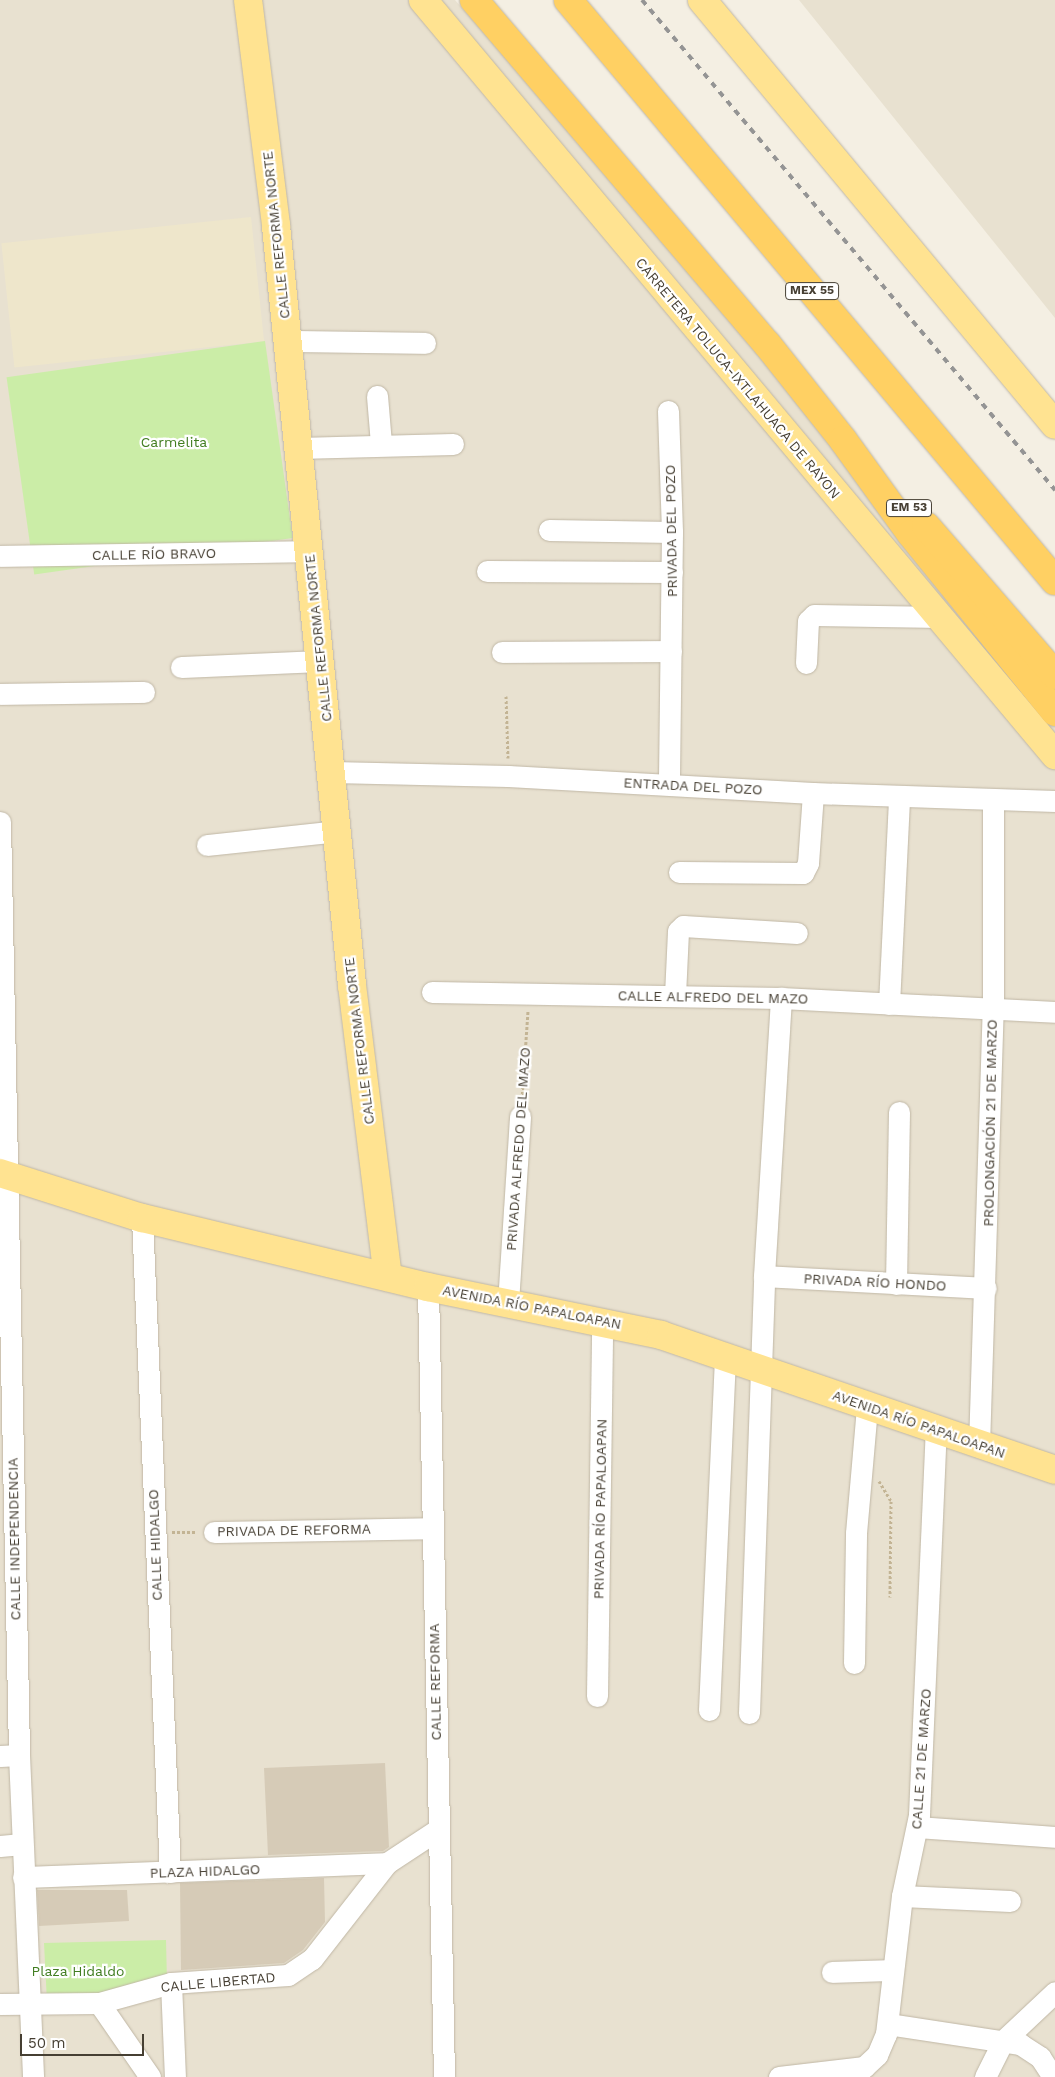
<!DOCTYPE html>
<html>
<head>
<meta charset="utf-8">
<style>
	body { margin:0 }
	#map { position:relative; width:1055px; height:2077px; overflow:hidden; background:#f4efe3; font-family:"Work Sans",sans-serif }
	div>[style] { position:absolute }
	.residential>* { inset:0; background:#e8e1d0 }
	.education>* { inset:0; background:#eee6cb; transform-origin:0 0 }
	.green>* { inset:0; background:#cbeda7; transform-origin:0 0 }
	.building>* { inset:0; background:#d6cbb7 }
	.path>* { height:3px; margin-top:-1.5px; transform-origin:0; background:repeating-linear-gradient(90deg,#c3b494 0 2.5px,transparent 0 5px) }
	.roads { filter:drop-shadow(0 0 1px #c0b7a5) drop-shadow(0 0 1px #c0b7a5) }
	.minor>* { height:21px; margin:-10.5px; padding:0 10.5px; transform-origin:10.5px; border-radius:10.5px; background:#fff }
	.major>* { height:28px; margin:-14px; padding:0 14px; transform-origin:14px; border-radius:14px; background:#ffe391 }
	.highway>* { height:28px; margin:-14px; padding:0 14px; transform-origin:14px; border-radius:14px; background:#ffd063 }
	.rail>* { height:4px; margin-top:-2px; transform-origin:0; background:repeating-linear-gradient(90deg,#949494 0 6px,transparent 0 12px) }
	span { translate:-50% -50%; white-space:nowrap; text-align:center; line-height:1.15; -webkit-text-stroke:4.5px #fff; paint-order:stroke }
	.shield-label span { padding:1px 4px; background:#fff; border:1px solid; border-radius:4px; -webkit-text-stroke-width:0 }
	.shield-label { font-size:12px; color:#463f33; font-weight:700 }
	.street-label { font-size:14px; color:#463f33 }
	.park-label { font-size:14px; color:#417d20 }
	.scale { position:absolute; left:20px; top:2034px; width:124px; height:22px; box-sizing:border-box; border:2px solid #463f33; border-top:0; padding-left:6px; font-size:15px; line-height:18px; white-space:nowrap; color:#463f33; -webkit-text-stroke:4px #fff; paint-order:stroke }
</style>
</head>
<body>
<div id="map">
	<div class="residential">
		<i style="clip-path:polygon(0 0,455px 0,1055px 679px,1055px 2077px,0 2077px)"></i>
		<i style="clip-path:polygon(799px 0,1055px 0,1055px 318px)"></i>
	</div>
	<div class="education">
		<i style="left:251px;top:217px;width:125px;height:251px;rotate:84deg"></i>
	</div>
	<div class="green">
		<i style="left:265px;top:341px;width:199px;height:261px;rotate:82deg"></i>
		<i style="clip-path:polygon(166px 1940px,167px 1982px,47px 2002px,44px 1943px)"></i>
	</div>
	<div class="building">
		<i style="clip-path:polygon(385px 1763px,389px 1847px,383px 1851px,268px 1855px,264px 1768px)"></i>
		<i style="clip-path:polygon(324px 1878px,325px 1922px,303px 1950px,284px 1963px,181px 1970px,180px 1883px)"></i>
		<i style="clip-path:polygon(37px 1890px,127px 1890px,129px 1921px,39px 1926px)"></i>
	</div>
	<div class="path">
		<i style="left:506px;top:696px;width:62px;rotate:88.2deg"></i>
		<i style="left:522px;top:1099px;width:89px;rotate:-86.1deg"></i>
		<i style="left:879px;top:1481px;width:23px;rotate:59deg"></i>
		<i style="left:891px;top:1501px;width:96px;rotate:90.6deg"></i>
		<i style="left:172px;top:1532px;width:24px"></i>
	</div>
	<div class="roads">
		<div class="minor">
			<i style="left:288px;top:341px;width:137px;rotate:0.8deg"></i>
			<i style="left:377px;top:396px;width:48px;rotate:85.2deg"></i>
			<i style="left:668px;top:411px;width:121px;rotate:88.1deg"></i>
			<i style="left:672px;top:532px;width:252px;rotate:90.7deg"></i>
			<i style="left:298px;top:448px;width:155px;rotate:-1.5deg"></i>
			<i style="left:549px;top:530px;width:123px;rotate:0.9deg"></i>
			<i style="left:0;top:556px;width:308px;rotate:-0.9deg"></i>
			<i style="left:487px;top:571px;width:185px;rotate:0.3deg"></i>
			<i style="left:502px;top:652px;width:169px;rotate:-0.3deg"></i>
			<i style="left:806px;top:663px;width:42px;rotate:-87.3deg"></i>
			<i style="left:808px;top:621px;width:8px;rotate:-45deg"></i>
			<i style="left:814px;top:615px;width:127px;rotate:0.9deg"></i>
			<i style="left:181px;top:667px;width:140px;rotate:-2.5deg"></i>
			<i style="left:0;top:694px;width:144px;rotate:-0.8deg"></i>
			<i style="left:332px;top:772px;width:176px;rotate:1.3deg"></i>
			<i style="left:508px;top:776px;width:305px;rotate:3.2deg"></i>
			<i style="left:813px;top:793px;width:242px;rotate:1.9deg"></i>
			<i style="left:0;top:822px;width:933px;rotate:88.83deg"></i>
			<i style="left:19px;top:1755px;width:322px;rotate:87.5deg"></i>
			<i style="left:207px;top:845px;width:131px;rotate:-6.1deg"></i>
			<i style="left:679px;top:872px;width:124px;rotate:0.5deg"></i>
			<i style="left:803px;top:873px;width:11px;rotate:-63deg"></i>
			<i style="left:808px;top:863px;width:70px;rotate:-85.9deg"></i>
			<i style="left:432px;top:992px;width:349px;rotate:1deg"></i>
			<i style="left:781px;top:998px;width:274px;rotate:2.9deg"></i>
			<i style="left:675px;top:995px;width:64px;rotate:-87.3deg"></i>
			<i style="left:678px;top:931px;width:7px;rotate:-45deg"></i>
			<i style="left:683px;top:926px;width:114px;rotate:3.5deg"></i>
			<i style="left:889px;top:1004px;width:208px;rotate:-87.2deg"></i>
			<i style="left:142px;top:1218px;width:655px;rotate:87.55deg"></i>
			<i style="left:764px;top:1276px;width:222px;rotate:3.1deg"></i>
			<i style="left:896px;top:1284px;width:172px;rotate:-89deg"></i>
			<i style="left:428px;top:1287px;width:790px;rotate:88.84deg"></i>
			<i style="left:508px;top:1303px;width:187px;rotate:-86.3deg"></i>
			<i style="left:979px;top:1446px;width:436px;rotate:-88.2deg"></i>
			<i style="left:993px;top:1010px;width:210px;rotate:-90deg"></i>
			<i style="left:214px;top:1532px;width:219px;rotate:-1deg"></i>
			<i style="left:854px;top:1663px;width:130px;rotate:-89.1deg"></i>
			<i style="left:856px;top:1533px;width:125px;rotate:-85deg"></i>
			<i style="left:597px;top:1696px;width:375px;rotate:-89.2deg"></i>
			<i style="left:709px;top:1710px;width:354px;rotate:-87.4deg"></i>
			<i style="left:749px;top:1713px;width:437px;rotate:-88deg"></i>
			<i style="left:764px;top:1276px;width:279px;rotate:-86.5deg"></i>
			<i style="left:0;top:1756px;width:19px;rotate:-3deg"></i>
			<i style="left:917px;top:1827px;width:138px;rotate:4.1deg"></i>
			<i style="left:0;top:1846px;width:22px;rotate:-5deg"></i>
			<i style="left:23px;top:1877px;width:364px;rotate:-2.2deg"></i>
			<i style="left:902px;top:1896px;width:108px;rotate:2.7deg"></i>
			<i style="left:832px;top:1972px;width:61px;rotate:-1.9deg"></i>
			<i style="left:171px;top:1983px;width:94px;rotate:87.6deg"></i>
			<i style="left:99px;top:2003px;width:90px;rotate:55.4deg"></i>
			<i style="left:0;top:2004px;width:99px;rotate:-0.6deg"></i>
			<i style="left:99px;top:2003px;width:75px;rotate:-15.5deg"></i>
			<i style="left:171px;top:1983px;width:117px;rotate:-3.9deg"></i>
			<i style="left:288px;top:1975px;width:29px;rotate:-34deg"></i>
			<i style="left:312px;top:1959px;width:122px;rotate:-52deg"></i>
			<i style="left:387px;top:1863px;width:60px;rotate:-33.4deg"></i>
			<i style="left:888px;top:2024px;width:134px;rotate:8.6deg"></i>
			<i style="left:1020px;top:2044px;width:24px;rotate:33deg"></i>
			<i style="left:1040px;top:2057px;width:24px;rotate:57deg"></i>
			<i style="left:779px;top:2077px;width:86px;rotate:-6.7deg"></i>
			<i style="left:864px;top:2067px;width:18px;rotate:-43deg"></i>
			<i style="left:877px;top:2055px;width:23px;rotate:-67deg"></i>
			<i style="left:886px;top:2034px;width:139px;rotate:-83.4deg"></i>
			<i style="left:902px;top:1896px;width:83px;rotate:-78.1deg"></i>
			<i style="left:919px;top:1815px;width:384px;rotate:-87.5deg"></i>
			<i style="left:985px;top:2077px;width:40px;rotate:-63.4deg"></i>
			<i style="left:1003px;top:2041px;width:71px;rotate:-43.3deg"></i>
		</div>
		<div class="major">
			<i style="left:248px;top:0;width:228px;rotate:82.9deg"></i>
			<i style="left:276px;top:226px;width:763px;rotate:84.28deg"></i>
			<i style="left:352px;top:985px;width:294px;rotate:83deg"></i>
			<i style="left:423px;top:0;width:985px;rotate:50.07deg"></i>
			<i style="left:702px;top:0;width:552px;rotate:50.29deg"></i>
			<i style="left:0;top:1173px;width:149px;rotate:17.6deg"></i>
			<i style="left:142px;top:1218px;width:294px;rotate:13.6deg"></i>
			<i style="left:428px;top:1287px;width:238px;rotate:11.6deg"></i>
			<i style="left:661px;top:1335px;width:416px;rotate:18.9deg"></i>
		</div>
		<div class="highway">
			<i style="left:474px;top:0;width:452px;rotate:49.6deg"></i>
			<i style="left:767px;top:344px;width:122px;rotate:51.6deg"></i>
			<i style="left:843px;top:440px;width:116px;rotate:54.1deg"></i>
			<i style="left:911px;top:534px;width:229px;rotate:51deg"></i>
			<i style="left:568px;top:0;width:758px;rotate:50.03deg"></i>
			<i style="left:926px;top:526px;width:197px;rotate:49.1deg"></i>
		</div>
	</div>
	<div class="rail">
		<i style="left:642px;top:0;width:641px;rotate:49.87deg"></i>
	</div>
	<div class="shield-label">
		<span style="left:812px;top:291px">MEX 55</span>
		<span style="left:909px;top:508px">EM 53</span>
	</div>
	<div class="street-label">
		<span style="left:276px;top:235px;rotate:-96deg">CALLE REFORMA NORTE</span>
		<span style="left:738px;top:378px;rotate:50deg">CARRETERA TOLUCA-IXTLAHUACA DE RAYON</span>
		<span style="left:671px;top:531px;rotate:-91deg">PRIVADA DEL POZO</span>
		<span style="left:154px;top:554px;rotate:-1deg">CALLE RÍO BRAVO</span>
		<span style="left:318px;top:638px;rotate:-96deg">CALLE REFORMA NORTE</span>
		<span style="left:693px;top:786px;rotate:3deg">ENTRADA DEL POZO</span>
		<span style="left:713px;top:997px;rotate:1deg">CALLE ALFREDO DEL MAZO</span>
		<span style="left:359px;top:1041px;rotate:-97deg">CALLE REFORMA NORTE</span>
		<span style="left:990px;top:1123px;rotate:-89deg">PROLONGACIÓN 21 DE MARZO</span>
		<span style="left:518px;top:1149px;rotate:-86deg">PRIVADA ALFREDO DEL MAZO</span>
		<span style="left:875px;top:1282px;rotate:3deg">PRIVADA RÍO HONDO</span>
		<span style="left:532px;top:1307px;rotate:11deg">AVENIDA RÍO PAPALOAPAN</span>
		<span style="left:919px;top:1424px;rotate:19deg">AVENIDA RÍO PAPALOAPAN</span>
		<span style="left:600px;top:1509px;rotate:-89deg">PRIVADA RÍO PAPALOAPAN</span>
		<span style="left:294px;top:1530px;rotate:-1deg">PRIVADA DE REFORMA</span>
		<span style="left:14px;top:1539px;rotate:-91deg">CALLE INDEPENDENCIA</span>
		<span style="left:155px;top:1545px;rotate:-92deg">CALLE HIDALGO</span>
		<span style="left:435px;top:1682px;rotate:-91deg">CALLE REFORMA</span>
		<span style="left:921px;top:1759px;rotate:-86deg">CALLE 21 DE MARZO</span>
		<span style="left:205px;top:1871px;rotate:-2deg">PLAZA HIDALGO</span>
		<span style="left:218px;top:1982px;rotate:-5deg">CALLE LIBERTAD</span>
	</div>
	<div class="park-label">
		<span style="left:174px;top:442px">Carmelita</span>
		<span style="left:78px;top:1971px">Plaza Hidaldo</span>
	</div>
	<div class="scale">50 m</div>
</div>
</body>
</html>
